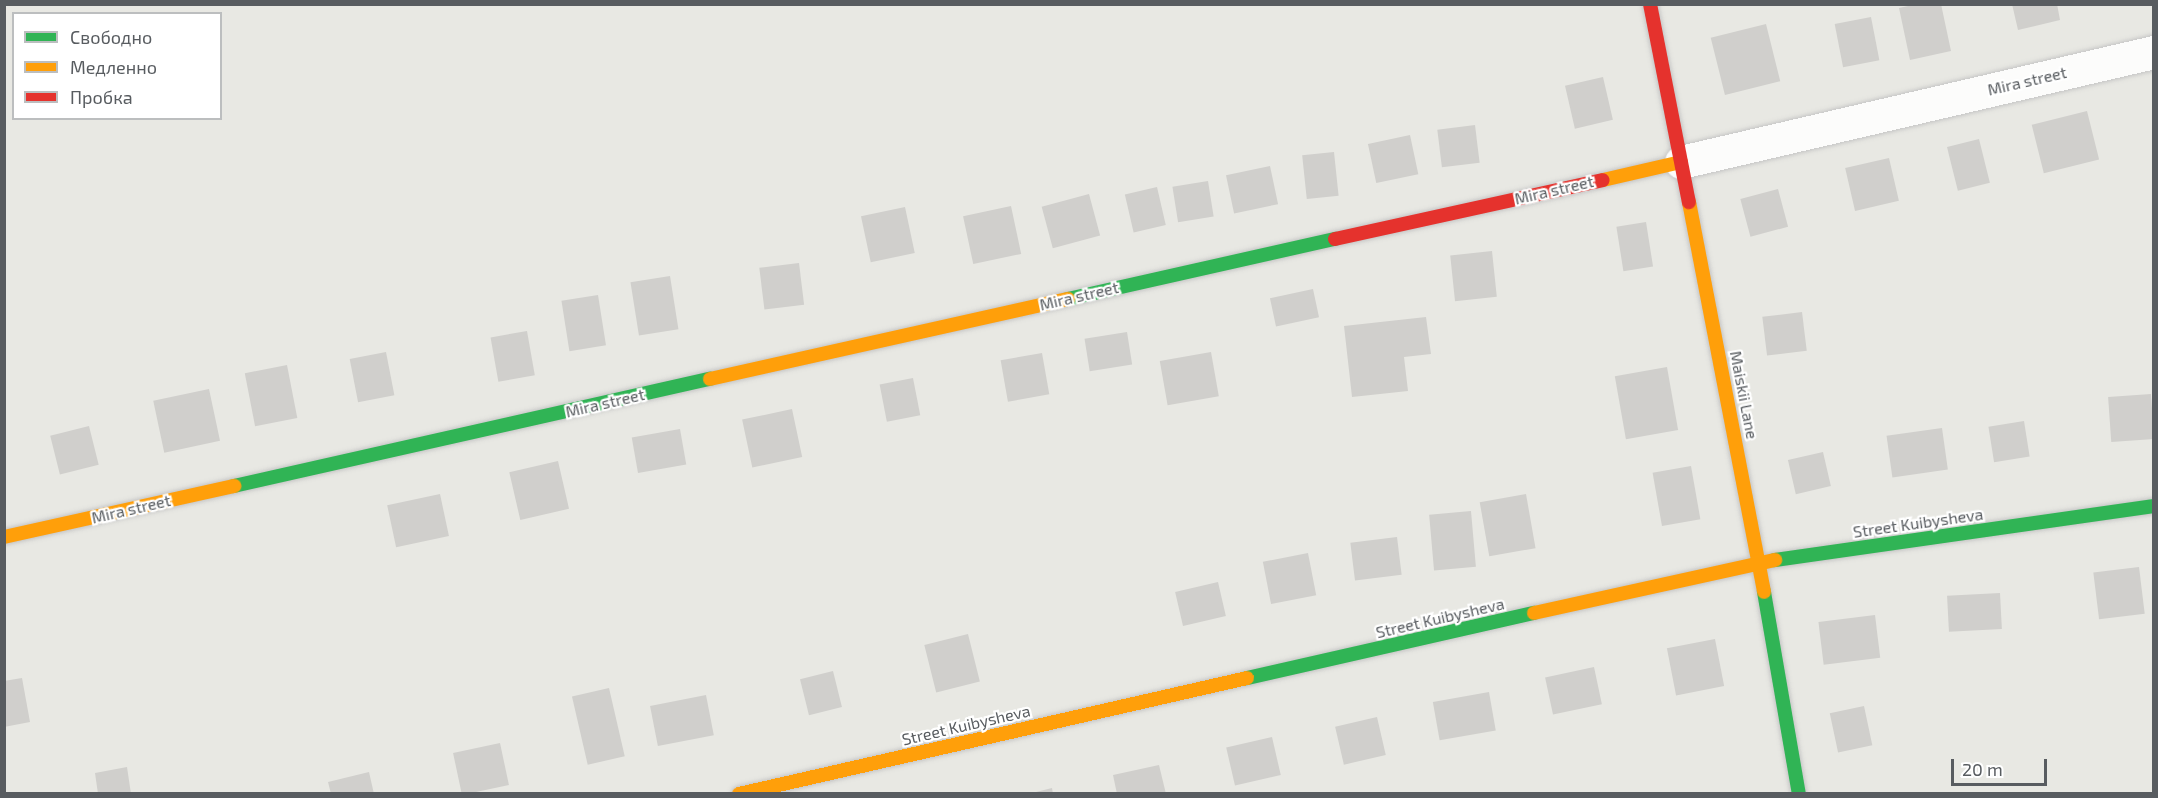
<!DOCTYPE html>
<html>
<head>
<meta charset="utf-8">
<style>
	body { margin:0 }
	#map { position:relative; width:2158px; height:798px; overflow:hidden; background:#e8e8e3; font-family:"Exo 2",sans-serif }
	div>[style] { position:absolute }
	.building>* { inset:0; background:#d0cfcc; transform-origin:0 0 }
	.roads { filter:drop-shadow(0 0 2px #c5c5c5) drop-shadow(0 0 2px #c5c5c5) }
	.street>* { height:33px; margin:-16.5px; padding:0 16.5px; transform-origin:16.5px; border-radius:16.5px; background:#fcfcfb }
	.fast>* { height:14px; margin:-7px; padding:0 7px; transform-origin:7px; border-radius:7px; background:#30b455 }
	.slow>* { height:14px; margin:-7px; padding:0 7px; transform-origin:7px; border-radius:7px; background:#ff9f0a }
	.jam>* { height:14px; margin:-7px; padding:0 7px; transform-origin:7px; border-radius:7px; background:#e5322d }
	span { translate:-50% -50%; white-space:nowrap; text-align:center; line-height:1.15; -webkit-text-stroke:4.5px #fff; paint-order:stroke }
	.street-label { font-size:16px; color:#585c60 }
	.frame { position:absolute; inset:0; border:6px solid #585c60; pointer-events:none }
	.legend { position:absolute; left:12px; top:12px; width:210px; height:108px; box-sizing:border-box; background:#fff; border:2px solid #bcbebf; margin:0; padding:8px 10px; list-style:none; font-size:18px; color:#585c60 }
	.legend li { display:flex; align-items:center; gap:12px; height:30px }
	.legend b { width:30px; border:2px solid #bcbebf }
	.scale { position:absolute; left:1951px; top:759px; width:96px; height:27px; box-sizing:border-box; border:3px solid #585c60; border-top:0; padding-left:8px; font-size:18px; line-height:21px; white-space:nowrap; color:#585c60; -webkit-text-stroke:4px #fff; paint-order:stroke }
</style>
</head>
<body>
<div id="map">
	<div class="building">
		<i style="clip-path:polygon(1917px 4px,1941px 4px,1951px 51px,1910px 60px,1899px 8px)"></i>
		<i style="clip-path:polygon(2012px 4px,2057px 4px,2060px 20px,2018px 30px)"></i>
		<i style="left:1871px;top:17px;width:44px;height:37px;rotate:79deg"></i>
		<i style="left:1766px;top:24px;width:59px;height:57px;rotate:76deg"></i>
		<i style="left:1603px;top:77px;width:44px;height:39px;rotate:77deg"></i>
		<i style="left:2087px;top:111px;width:50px;height:57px;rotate:76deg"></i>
		<i style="left:1475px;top:125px;width:38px;height:38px;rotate:83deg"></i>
		<i style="left:1410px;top:135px;width:40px;height:43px;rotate:78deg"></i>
		<i style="left:1979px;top:139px;width:45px;height:33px;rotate:76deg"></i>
		<i style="left:1334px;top:152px;width:44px;height:32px;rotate:84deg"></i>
		<i style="left:1889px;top:158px;width:44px;height:45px;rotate:77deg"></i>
		<i style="left:1270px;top:166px;width:39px;height:45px;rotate:78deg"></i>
		<i style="left:1208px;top:181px;width:36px;height:36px;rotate:81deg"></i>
		<i style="left:1157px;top:187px;width:39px;height:33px;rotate:77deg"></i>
		<i style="left:1778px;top:189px;width:39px;height:39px;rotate:75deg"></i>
		<i style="left:1089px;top:194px;width:43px;height:49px;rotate:75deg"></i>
		<i style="left:1011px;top:206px;width:49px;height:49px;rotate:78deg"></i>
		<i style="left:905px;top:207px;width:47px;height:45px;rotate:78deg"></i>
		<i style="left:1646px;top:222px;width:45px;height:30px;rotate:81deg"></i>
		<i style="left:1492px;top:251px;width:46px;height:42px;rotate:84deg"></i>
		<i style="left:799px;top:263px;width:42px;height:40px;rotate:83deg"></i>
		<i style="left:670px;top:276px;width:54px;height:40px;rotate:81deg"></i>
		<i style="left:1313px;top:289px;width:29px;height:44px;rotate:78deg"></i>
		<i style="left:598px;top:295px;width:51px;height:37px;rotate:81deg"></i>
		<i style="left:1802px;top:312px;width:39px;height:40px;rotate:83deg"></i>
		<i style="clip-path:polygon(1426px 317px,1431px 354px,1404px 357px,1408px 391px,1352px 397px,1344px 326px)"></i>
		<i style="left:527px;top:331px;width:45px;height:37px;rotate:80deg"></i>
		<i style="left:1127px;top:332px;width:33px;height:43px;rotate:81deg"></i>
		<i style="left:386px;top:352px;width:44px;height:37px;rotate:79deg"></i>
		<i style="left:1211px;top:352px;width:45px;height:52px;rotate:80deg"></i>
		<i style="left:1042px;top:353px;width:42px;height:42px;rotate:80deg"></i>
		<i style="left:287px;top:365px;width:54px;height:43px;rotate:79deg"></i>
		<i style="left:1667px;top:367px;width:64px;height:53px;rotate:80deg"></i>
		<i style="left:913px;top:378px;width:38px;height:34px;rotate:79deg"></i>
		<i style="left:209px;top:389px;width:53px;height:57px;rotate:78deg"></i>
		<i style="left:2151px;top:394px;width:45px;height:43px;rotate:86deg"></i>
		<i style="left:792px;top:409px;width:49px;height:51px;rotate:78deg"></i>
		<i style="left:2024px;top:421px;width:36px;height:36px;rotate:81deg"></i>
		<i style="left:89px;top:426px;width:40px;height:40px;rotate:76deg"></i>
		<i style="left:1942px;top:428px;width:42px;height:56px;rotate:82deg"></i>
		<i style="left:680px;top:429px;width:36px;height:49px;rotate:80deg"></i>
		<i style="left:1823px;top:452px;width:35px;height:36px;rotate:77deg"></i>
		<i style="left:558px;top:461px;width:49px;height:50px;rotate:77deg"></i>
		<i style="left:1691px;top:466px;width:54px;height:39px;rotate:80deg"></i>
		<i style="left:440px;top:494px;width:43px;height:54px;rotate:78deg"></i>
		<i style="left:1526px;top:494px;width:55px;height:47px;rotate:80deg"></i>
		<i style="left:1471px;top:511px;width:56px;height:42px;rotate:85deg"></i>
		<i style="left:1397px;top:537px;width:38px;height:47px;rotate:83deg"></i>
		<i style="left:1308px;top:553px;width:43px;height:46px;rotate:79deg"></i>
		<i style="left:2139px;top:567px;width:47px;height:46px;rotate:83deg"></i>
		<i style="left:1218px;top:582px;width:35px;height:44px;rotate:77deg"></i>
		<i style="left:2000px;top:593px;width:36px;height:53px;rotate:87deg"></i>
		<i style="left:1875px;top:615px;width:43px;height:57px;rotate:83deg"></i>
		<i style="left:968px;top:634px;width:49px;height:45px;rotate:76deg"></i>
		<i style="left:1715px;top:639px;width:48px;height:49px;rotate:79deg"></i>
		<i style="left:1594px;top:667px;width:38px;height:50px;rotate:78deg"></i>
		<i style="left:833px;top:671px;width:37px;height:34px;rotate:76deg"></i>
		<i style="clip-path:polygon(22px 678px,30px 722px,4px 727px,4px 681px)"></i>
		<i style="left:609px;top:688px;width:70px;height:38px;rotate:77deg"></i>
		<i style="left:1489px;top:692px;width:39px;height:57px;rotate:80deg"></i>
		<i style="left:706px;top:695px;width:41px;height:57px;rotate:79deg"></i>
		<i style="left:1864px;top:706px;width:40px;height:35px;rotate:78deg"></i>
		<i style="left:1377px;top:717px;width:39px;height:43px;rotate:77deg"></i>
		<i style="left:1272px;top:737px;width:39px;height:47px;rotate:77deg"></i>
		<i style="left:500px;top:743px;width:43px;height:48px;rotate:78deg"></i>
		<i style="clip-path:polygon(1159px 765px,1166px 794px,1117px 794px,1113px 775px)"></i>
		<i style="clip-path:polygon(127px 767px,131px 794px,98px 794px,95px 773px)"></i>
		<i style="clip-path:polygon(369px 772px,374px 794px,331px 794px,328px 782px)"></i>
		<i style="clip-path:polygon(1052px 788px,1053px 794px,1033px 794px,1032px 793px)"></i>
	</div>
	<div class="roads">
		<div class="street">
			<i style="left:1681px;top:162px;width:486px;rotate:-13.1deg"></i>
		</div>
		<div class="fast">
			<i style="left:1068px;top:299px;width:274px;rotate:-12.7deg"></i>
			<i style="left:234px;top:486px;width:488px;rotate:-12.7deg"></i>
			<i style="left:1775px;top:560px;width:383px;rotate:-8.1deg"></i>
			<i style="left:1764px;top:592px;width:205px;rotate:80.2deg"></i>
			<i style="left:1247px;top:678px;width:294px;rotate:-12.8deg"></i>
		</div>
		<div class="slow">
			<i style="left:1603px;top:180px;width:80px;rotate:-13deg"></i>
			<i style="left:1689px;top:202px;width:397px;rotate:79.1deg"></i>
			<i style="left:710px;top:379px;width:367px;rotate:-12.6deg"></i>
			<i style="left:4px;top:537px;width:236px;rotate:-12.5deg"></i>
			<i style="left:1534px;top:613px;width:247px;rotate:-12.4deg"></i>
			<i style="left:739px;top:794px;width:521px;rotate:-12.86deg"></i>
		</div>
		<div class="jam">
			<i style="left:1650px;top:4px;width:202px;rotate:78.9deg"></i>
			<i style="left:1335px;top:239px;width:274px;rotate:-12.4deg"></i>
		</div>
	</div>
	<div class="street-label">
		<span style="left:2027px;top:81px;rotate:-13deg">Mira street</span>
		<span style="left:1554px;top:190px;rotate:-13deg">Mira street</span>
		<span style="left:1079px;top:296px;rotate:-13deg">Mira street</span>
		<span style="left:1744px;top:395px;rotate:79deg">Maiskii Lane</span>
		<span style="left:605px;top:403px;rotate:-13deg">Mira street</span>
		<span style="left:131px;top:509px;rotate:-13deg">Mira street</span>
		<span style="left:1918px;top:523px;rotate:-8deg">Street Kuibysheva</span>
		<span style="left:1440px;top:618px;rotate:-13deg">Street Kuibysheva</span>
		<span style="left:966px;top:725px;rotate:-13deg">Street Kuibysheva</span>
	</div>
	<div class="frame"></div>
	<ul class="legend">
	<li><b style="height:8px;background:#30b455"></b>Свободно</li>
	<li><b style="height:8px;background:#ff9f0a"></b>Медленно</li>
	<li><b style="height:8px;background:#e5322d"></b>Пробка</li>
	</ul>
	<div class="scale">20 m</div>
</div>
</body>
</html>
